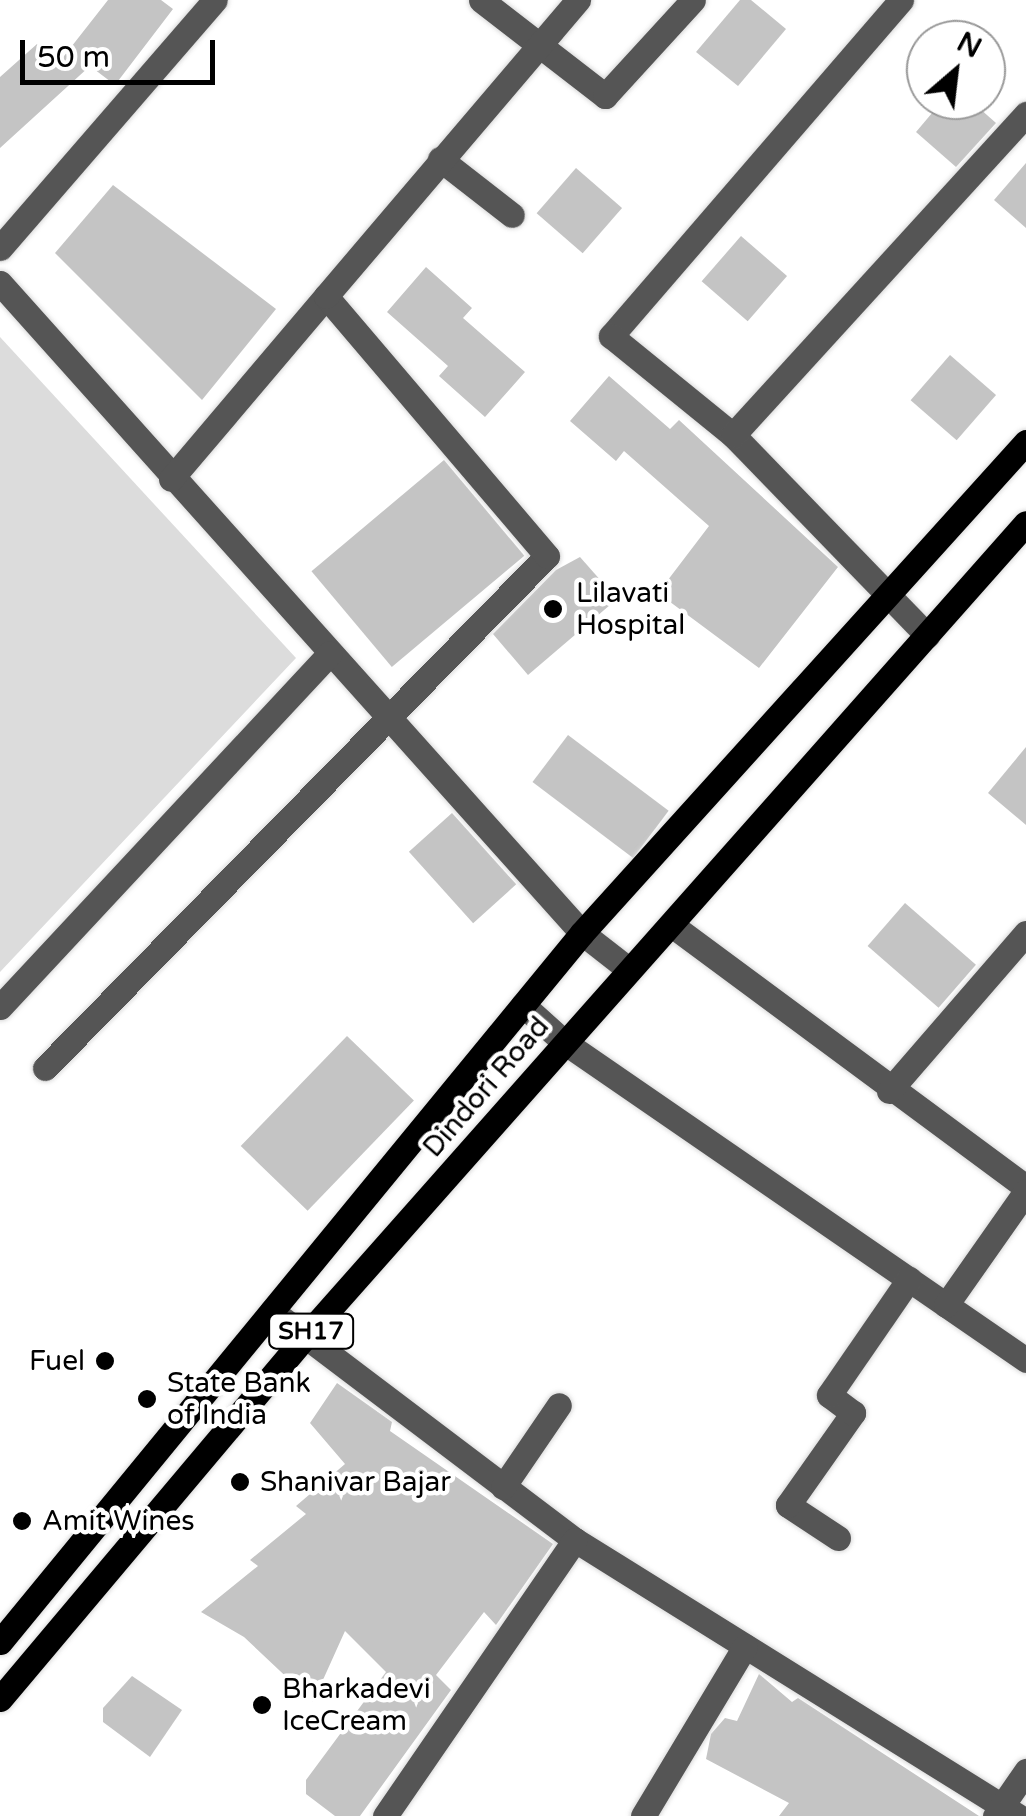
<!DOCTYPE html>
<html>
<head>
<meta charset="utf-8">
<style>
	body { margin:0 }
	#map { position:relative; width:1026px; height:1816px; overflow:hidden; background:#fff; font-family:"Varela Round",sans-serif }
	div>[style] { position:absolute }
	.green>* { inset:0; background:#dcdcdc }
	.building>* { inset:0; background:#c4c4c4; transform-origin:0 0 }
	.roads { filter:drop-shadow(0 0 2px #dbdbdb) drop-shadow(0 0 2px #dbdbdb) }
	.minor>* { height:25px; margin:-12.5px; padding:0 12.5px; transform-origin:12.5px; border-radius:12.5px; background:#555 }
	.major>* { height:25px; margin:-12.5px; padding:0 12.5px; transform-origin:12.5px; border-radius:12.5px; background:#000 }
	.dots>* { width:28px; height:28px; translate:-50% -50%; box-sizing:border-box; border:5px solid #fff; border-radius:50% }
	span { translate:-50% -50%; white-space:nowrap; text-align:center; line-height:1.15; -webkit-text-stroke:9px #fff; paint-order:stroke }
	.shield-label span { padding:2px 8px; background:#fff; border:2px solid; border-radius:8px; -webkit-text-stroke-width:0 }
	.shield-label { font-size:25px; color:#000; font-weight:700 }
	.poi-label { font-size:28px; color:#000 }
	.left { translate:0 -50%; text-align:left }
	.right { translate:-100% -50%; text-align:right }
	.street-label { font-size:28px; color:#000 }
	.north { position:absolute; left:906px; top:20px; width:100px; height:100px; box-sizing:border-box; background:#fff; border:2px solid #999; border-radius:50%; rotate:28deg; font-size:28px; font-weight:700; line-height:40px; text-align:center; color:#000 }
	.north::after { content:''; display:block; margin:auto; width:35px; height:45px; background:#000; clip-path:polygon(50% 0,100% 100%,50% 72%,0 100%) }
	.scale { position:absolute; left:20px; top:40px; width:195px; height:45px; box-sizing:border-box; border:5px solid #000; border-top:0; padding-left:12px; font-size:30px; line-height:35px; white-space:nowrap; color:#000; -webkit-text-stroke:8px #fff; paint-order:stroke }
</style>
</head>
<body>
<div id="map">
	<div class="green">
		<i style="clip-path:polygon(0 337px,296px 658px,0 972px)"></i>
	</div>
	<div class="building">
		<i style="clip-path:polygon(108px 0,161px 0,173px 9px,115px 85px,90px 66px,0 148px,0 77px,37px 44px,57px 65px)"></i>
		<i style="clip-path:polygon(740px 0,751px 0,786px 29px,738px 86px,696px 52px)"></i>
		<i style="clip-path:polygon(943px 100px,970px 100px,996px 123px,956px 167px,916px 132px)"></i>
		<i style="clip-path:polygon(1026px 163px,1026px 228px,994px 200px)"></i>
		<i style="left:576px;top:168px;width:61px;height:60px;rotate:41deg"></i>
		<i style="clip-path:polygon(113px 185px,276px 309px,202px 400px,55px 253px)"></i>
		<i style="left:741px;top:236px;width:61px;height:60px;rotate:41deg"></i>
		<i style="clip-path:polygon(426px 267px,472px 308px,463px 318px,525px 372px,485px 417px,439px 376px,448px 366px,387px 312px)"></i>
		<i style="left:950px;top:355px;width:61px;height:60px;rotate:41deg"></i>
		<i style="clip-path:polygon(609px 376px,670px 429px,679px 420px,838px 567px,759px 668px,658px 593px,709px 526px,624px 451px,616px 461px,570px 421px)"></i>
		<i style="left:444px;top:460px;width:125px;height:173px;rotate:50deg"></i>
		<i style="clip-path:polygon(580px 557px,617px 599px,528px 675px,493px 634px,556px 570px)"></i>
		<i style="left:568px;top:735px;width:126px;height:59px;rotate:37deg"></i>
		<i style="clip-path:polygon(1026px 747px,1026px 825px,988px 793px)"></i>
		<i style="left:452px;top:813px;width:96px;height:58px;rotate:48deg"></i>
		<i style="left:905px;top:903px;width:94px;height:57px;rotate:41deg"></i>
		<i style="left:347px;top:1036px;width:93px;height:153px;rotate:44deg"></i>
		<i style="clip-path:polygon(337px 1383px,392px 1422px,390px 1431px,553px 1544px,496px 1625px,484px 1612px,436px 1675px,451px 1690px,360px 1816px,335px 1816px,306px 1794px,306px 1780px,386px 1672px,345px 1631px,313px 1702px,244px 1637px,201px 1612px,258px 1566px,250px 1560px,306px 1514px,296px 1506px,345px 1464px,310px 1423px)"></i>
		<i style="clip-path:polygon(759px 1674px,792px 1702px,798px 1698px,979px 1816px,779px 1816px,789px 1803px,706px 1759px,711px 1734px,725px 1718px,737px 1721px)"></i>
		<i style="clip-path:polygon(132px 1676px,182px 1710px,150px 1757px,103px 1722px,103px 1708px)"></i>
	</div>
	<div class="roads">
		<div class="minor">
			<i style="left:481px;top:0;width:157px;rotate:37.7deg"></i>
			<i style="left:605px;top:96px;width:130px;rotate:-47.5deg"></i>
			<i style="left:901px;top:0;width:444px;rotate:130.8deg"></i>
			<i style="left:611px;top:336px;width:157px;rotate:39.1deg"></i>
			<i style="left:733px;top:435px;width:279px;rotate:45.9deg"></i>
			<i style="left:440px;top:159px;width:91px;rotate:37.9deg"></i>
			<i style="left:0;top:248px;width:328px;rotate:-49.1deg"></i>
			<i style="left:0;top:283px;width:872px;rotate:48.16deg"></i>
			<i style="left:582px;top:933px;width:58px;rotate:38deg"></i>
			<i style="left:733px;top:435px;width:435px;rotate:-47.6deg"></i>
			<i style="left:171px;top:479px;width:240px;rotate:-49.7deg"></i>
			<i style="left:673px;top:926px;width:439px;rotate:36.5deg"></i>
			<i style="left:523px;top:1005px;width:55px;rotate:42.1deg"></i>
			<i style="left:564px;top:1042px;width:561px;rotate:34.54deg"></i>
			<i style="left:0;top:1007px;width:483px;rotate:-47deg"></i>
			<i style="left:45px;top:1068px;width:717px;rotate:-45.57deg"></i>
			<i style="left:547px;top:556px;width:341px;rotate:-130.4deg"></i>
			<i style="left:326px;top:296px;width:389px;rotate:-49.6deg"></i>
			<i style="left:889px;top:1091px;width:209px;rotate:-49.1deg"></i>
			<i style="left:946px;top:1305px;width:139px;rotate:-54.9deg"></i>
			<i style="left:272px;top:1311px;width:380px;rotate:37.1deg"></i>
			<i style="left:575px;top:1540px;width:522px;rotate:31.92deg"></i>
			<i style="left:503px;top:1487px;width:99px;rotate:-55.7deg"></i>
			<i style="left:838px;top:1538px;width:60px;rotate:-146.6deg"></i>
			<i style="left:788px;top:1505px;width:113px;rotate:-54.8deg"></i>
			<i style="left:853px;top:1413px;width:30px;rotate:-143deg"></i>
			<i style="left:829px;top:1395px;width:141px;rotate:-55.4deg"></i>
			<i style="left:385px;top:1816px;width:335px;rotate:-55.5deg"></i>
			<i style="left:643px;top:1816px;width:198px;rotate:-59deg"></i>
			<i style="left:995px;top:1816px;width:55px;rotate:-55.4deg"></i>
		</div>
		<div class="major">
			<i style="left:0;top:1642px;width:917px;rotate:-50.62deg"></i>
			<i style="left:582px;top:933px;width:662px;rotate:-47.88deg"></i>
			<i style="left:0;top:1699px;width:471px;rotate:-49.9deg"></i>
			<i style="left:303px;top:1339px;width:1090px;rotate:-48.46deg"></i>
		</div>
	</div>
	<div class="dots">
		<i style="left:553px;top:609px;background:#000"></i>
		<i style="left:105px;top:1361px;background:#000"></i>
		<i style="left:147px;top:1399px;background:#000"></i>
		<i style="left:240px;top:1482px;background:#000"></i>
		<i style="left:22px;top:1521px;background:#000"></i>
		<i style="left:262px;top:1705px;background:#000"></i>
	</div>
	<div class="shield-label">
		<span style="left:311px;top:1331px">SH17</span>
	</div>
	<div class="poi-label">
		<span class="left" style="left:576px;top:609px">Lilavati<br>Hospital</span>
		<span class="right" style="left:85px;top:1361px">Fuel</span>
		<span class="left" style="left:167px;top:1399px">State Bank<br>of India</span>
		<span class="left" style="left:260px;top:1482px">Shanivar Bajar</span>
		<span class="left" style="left:42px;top:1521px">Amit Wines</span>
		<span class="left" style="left:282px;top:1705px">Bharkadevi<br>IceCream</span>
	</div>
	<div class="street-label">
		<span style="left:486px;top:1087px;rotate:-49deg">Dindori Road</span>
	</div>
	<div class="north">N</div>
	<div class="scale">50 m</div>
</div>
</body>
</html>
